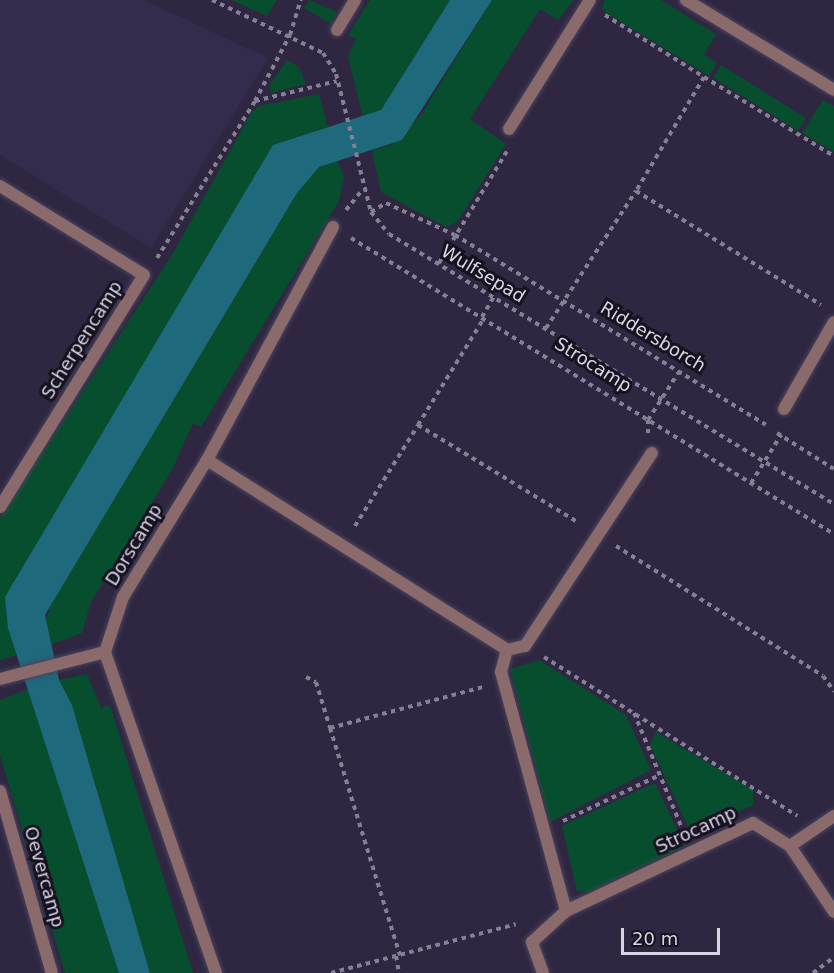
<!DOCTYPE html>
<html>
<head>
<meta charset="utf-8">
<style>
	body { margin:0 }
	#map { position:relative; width:834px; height:973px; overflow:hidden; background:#2f2742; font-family:"DejaVu Sans",sans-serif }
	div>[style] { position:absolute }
	.built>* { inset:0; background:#352b4d }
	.green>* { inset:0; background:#074e2e; transform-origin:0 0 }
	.water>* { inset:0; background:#1f697c }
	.path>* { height:4px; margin-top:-2px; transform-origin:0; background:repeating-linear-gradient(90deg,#868096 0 4.5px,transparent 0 9px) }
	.roads { filter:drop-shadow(0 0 2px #4a435c) drop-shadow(0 0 2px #4a435c) }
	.minor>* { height:12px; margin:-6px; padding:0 6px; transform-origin:6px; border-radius:6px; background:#8b6a6c }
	span { translate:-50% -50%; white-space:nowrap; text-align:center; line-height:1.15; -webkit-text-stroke:6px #16121f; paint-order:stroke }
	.street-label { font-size:18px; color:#d8d4e6 }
	.scale { position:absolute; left:621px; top:928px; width:99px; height:27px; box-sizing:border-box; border:3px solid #d8d4e6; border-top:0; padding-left:8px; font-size:18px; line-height:21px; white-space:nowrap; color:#d8d4e6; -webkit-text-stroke:4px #16121f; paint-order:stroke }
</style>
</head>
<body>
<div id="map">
	<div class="built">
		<i style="clip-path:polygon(0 0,144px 0,268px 58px,151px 248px,0 155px)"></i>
	</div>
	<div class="green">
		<i style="clip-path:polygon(232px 0,277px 0,267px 16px)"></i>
		<i style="clip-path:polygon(309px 0,337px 12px,331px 24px,304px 8px)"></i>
		<i style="clip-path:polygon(370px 0,450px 0,381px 110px,363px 117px,348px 56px,356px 39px,348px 35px)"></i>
		<i style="clip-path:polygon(492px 0,574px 0,558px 20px,540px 9px,470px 119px,506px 144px,457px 222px,446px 227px,381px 192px,372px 150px,392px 145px,421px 115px)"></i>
		<i style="clip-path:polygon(604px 0,661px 0,716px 34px,704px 55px,717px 63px,709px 76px,602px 10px)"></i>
		<i style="clip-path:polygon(287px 60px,299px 67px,306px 84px,271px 93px,269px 86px)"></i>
		<i style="left:721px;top:65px;width:100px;height:15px;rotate:32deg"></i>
		<i style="clip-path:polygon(319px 94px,328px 127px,273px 145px,13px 643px,17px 655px,0 660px,0 518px,172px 255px,251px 113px,259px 106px)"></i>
		<i style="clip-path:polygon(823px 100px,834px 106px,834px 152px,802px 133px)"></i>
		<i style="clip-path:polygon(337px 161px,344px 177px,339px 201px,201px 427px,193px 423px,172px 470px,91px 602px,82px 633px,50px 645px,44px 626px,51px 604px,297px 193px,318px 167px)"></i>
		<i style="clip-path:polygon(539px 660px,626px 715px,651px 770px,550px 822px,510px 669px)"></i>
		<i style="clip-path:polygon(87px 674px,101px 708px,110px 705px,193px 973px,150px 973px,72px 705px,59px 680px)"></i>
		<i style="clip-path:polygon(29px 689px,119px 973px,65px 973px,0 755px,0 700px)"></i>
		<i style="clip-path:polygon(656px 732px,753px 790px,753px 805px,699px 831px,689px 829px,650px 744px)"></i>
		<i style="clip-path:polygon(655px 783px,685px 846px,589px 892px,577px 891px,562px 826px)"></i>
	</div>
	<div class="water">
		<i style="clip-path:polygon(450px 0,492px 0,402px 140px,319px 167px,297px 193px,45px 615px,59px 680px,72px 705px,150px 973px,119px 973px,8px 628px,5px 597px,273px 145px,381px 110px)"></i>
	</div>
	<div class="path">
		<i style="left:212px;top:0;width:123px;rotate:25.5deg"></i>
		<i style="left:323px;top:53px;width:25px;rotate:58deg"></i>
		<i style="left:336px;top:74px;width:142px;rotate:75.8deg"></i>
		<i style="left:371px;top:212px;width:28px;rotate:51deg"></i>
		<i style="left:389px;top:234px;width:521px;rotate:31.25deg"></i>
		<i style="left:605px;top:15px;width:117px;rotate:32.1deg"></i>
		<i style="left:704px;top:77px;width:133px;rotate:120.8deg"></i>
		<i style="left:636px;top:191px;width:217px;rotate:31.6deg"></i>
		<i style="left:704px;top:77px;width:152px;rotate:31.3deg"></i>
		<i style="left:255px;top:101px;width:84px;rotate:-13.7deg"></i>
		<i style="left:346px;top:210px;width:26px;rotate:-51deg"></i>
		<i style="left:371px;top:212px;width:17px;rotate:-31deg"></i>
		<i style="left:386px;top:203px;width:76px;rotate:24.9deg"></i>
		<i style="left:455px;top:235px;width:364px;rotate:31.4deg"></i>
		<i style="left:351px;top:238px;width:566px;rotate:31.5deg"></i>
		<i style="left:157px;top:258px;width:185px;rotate:-58deg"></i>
		<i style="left:255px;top:101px;width:75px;rotate:-62.1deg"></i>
		<i style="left:290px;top:35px;width:37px;rotate:-73deg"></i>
		<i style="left:439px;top:263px;width:131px;rotate:-58.7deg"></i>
		<i style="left:482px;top:317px;width:24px;rotate:-60deg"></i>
		<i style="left:546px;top:328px;width:164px;rotate:-56.7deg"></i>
		<i style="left:418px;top:425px;width:126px;rotate:-58.3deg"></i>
		<i style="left:648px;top:433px;width:13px;rotate:-90deg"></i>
		<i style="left:648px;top:420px;width:56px;rotate:-57.4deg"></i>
		<i style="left:777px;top:433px;width:67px;rotate:32.3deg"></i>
		<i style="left:751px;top:483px;width:57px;rotate:-58deg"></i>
		<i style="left:355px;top:526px;width:119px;rotate:-58deg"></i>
		<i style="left:418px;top:425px;width:188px;rotate:31.3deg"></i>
		<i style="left:616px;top:546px;width:244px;rotate:32.1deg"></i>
		<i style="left:823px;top:676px;width:19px;rotate:54deg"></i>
		<i style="left:544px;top:657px;width:299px;rotate:32.1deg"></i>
		<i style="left:306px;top:677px;width:11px;rotate:27deg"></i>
		<i style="left:316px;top:682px;width:48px;rotate:73.1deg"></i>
		<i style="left:330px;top:728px;width:158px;rotate:-15deg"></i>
		<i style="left:634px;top:713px;width:128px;rotate:67.4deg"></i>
		<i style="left:330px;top:728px;width:238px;rotate:72.9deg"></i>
		<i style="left:563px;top:821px;width:107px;rotate:-25.4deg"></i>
		<i style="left:396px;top:956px;width:17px;rotate:80deg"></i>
		<i style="left:331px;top:973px;width:191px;rotate:-14.8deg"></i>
		<i style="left:813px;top:973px;width:26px;rotate:-37deg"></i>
	</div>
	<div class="roads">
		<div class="minor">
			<i style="left:686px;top:0;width:173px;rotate:31.3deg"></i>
			<i style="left:337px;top:30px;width:35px;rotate:-59deg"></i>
			<i style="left:509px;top:129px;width:152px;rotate:-57.9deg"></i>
			<i style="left:0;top:186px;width:169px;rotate:31.7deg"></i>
			<i style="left:144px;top:275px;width:273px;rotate:121.8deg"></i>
			<i style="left:784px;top:409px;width:100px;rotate:-60.1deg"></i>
			<i style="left:207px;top:460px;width:355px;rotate:32.3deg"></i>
			<i style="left:0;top:679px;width:108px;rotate:-14.4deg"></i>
			<i style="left:0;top:791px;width:189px;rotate:74.1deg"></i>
			<i style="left:790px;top:846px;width:79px;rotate:56.3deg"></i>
			<i style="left:566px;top:911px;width:207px;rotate:-25.2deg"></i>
			<i style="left:753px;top:823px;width:44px;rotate:31.9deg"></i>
			<i style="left:790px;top:846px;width:53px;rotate:-34.3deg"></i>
			<i style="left:216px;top:973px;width:340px;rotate:-109.1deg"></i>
			<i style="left:105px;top:652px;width:58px;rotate:-71.9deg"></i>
			<i style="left:123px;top:597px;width:161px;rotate:-58.5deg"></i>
			<i style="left:207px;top:460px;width:265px;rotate:-61.6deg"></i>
			<i style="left:543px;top:973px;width:33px;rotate:-110deg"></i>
			<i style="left:532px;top:942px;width:46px;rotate:-42.4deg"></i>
			<i style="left:566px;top:911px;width:248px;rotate:-105.2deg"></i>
			<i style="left:501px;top:672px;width:23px;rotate:-75deg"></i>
			<i style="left:507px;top:650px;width:18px;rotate:-13deg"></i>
			<i style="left:525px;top:646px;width:231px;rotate:-56.7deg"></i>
		</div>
	</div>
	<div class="street-label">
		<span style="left:483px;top:274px;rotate:31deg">Wulfsepad</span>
		<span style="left:653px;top:337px;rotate:31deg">Riddersborch</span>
		<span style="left:82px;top:340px;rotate:-58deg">Scherpencamp</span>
		<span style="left:593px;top:365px;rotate:32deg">Strocamp</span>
		<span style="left:134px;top:545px;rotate:-59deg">Dorscamp</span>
		<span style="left:696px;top:830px;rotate:-25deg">Strocamp</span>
		<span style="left:44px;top:877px;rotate:74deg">Oevercamp</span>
	</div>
	<div class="scale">20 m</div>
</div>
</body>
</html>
